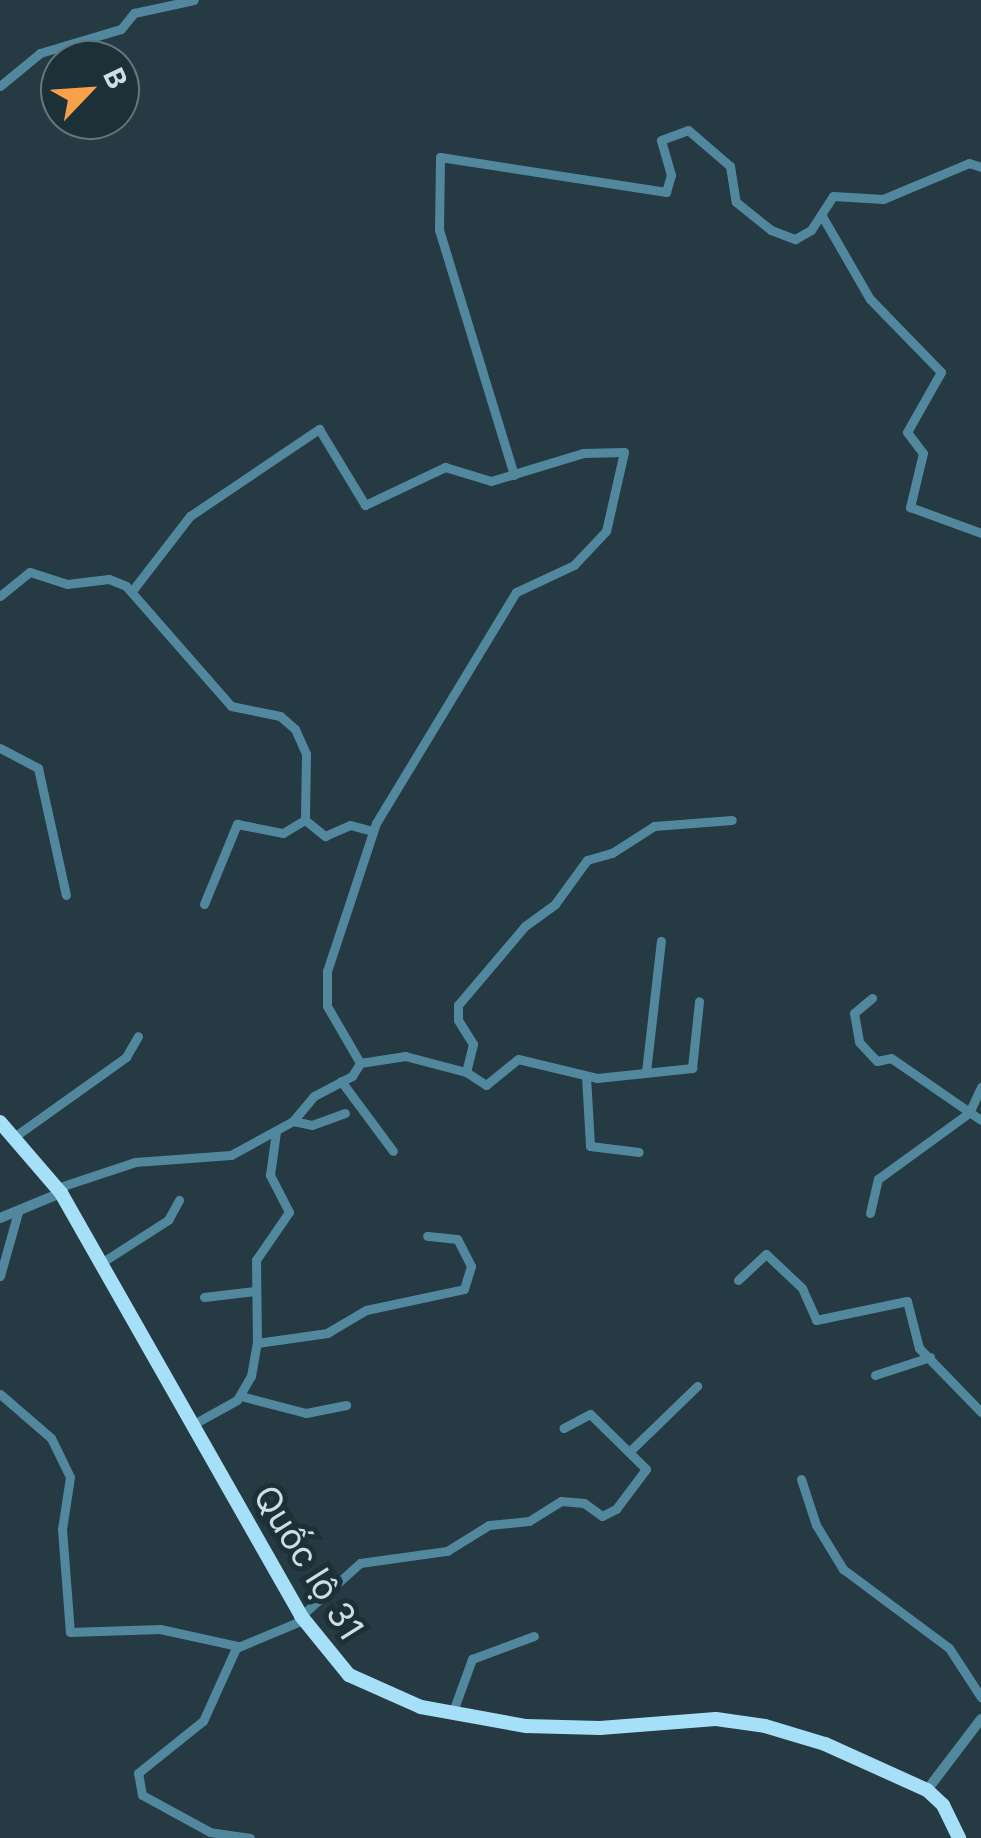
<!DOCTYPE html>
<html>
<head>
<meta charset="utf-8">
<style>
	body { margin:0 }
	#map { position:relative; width:981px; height:1838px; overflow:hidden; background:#253a42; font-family:Inter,sans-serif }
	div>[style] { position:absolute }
	.minor>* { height:9px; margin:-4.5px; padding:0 4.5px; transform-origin:4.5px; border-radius:4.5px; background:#52889e }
	.tertiary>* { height:10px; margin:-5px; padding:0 5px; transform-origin:5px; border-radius:5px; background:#52889e }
	.trunk>* { height:14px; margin:-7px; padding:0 7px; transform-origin:7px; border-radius:7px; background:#a6e0f8 }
	span { translate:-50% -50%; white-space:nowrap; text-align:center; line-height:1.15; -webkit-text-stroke:10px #1c3038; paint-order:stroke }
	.street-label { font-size:35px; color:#d0dde2 }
	.north { position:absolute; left:40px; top:40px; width:100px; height:100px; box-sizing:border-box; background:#1c3038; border:2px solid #64757c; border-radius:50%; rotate:65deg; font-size:28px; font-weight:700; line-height:40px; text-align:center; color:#d0dde2 }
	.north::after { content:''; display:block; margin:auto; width:35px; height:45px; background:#f8a14a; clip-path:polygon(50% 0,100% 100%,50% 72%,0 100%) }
</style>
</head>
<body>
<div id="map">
	<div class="minor">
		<i style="left:0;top:86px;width:52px;rotate:-39.5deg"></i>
		<i style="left:40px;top:53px;width:84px;rotate:-16.5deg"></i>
		<i style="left:121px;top:29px;width:21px;rotate:-51deg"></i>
		<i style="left:134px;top:13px;width:61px;rotate:-12.2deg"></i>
		<i style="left:822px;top:216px;width:96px;rotate:60deg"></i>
		<i style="left:870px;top:299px;width:102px;rotate:45.8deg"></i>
		<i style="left:941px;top:372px;width:69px;rotate:119.5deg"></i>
		<i style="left:907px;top:432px;width:26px;rotate:53deg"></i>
		<i style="left:923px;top:453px;width:56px;rotate:103.5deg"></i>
		<i style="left:910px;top:507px;width:76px;rotate:20.1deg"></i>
		<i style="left:514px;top:475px;width:256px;rotate:-107deg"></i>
		<i style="left:439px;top:230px;width:73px;rotate:-89.2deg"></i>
		<i style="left:440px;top:157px;width:229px;rotate:8.8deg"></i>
		<i style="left:666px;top:192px;width:18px;rotate:-74deg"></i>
		<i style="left:671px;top:175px;width:36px;rotate:-106deg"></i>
		<i style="left:661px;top:140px;width:29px;rotate:-20deg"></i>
		<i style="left:688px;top:130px;width:55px;rotate:40.6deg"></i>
		<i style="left:730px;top:166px;width:36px;rotate:81deg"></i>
		<i style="left:736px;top:202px;width:45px;rotate:38.7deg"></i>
		<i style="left:771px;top:230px;width:26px;rotate:21deg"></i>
		<i style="left:795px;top:239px;width:18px;rotate:-29deg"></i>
		<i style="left:811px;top:230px;width:40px;rotate:-57.1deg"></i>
		<i style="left:833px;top:196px;width:50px;rotate:3.4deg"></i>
		<i style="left:883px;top:199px;width:93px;rotate:-22.7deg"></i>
		<i style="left:969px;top:163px;width:13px;rotate:18deg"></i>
		<i style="left:132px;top:591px;width:95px;rotate:-52.3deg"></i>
		<i style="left:190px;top:516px;width:156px;rotate:-34deg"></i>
		<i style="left:319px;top:429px;width:89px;rotate:58.8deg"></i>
		<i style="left:365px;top:505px;width:89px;rotate:-25.4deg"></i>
		<i style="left:445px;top:467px;width:48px;rotate:16.9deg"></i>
		<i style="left:491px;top:481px;width:96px;rotate:-16.9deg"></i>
		<i style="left:583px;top:453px;width:41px;rotate:-1.4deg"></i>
		<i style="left:624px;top:452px;width:81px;rotate:102.8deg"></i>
		<i style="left:606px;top:531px;width:47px;rotate:133.3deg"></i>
		<i style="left:574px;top:565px;width:64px;rotate:155deg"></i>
		<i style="left:516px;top:592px;width:270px;rotate:121.2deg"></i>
		<i style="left:376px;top:823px;width:156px;rotate:108.3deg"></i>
		<i style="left:327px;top:971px;width:35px;rotate:90deg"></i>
		<i style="left:327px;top:1006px;width:66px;rotate:59.9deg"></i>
		<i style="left:0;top:596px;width:38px;rotate:-39deg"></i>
		<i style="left:30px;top:572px;width:39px;rotate:18deg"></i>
		<i style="left:67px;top:584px;width:42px;rotate:-6.8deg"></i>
		<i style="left:109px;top:579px;width:18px;rotate:22deg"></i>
		<i style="left:126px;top:586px;width:159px;rotate:48.8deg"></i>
		<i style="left:231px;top:706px;width:50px;rotate:11.5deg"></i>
		<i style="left:280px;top:716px;width:20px;rotate:41deg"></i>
		<i style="left:295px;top:729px;width:27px;rotate:66deg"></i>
		<i style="left:306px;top:754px;width:66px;rotate:90.9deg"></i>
		<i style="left:305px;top:820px;width:26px;rotate:39deg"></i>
		<i style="left:325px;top:836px;width:27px;rotate:-24deg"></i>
		<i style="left:350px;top:825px;width:23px;rotate:15deg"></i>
		<i style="left:0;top:748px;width:43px;rotate:27.8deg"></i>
		<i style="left:38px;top:768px;width:130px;rotate:77.6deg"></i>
		<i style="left:204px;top:904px;width:87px;rotate:-67.6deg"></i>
		<i style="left:237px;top:824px;width:47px;rotate:11.1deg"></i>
		<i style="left:283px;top:833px;width:26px;rotate:-31deg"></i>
		<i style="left:872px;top:998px;width:23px;rotate:140deg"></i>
		<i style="left:854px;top:1013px;width:29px;rotate:80deg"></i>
		<i style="left:859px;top:1042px;width:26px;rotate:47deg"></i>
		<i style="left:877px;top:1061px;width:14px;rotate:-12deg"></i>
		<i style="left:891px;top:1058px;width:109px;rotate:34.6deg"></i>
		<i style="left:360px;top:1063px;width:46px;rotate:-8.8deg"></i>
		<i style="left:405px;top:1056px;width:63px;rotate:14.7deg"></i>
		<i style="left:466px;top:1072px;width:29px;rotate:-76deg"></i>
		<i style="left:473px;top:1044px;width:28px;rotate:-122deg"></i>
		<i style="left:458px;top:1020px;width:15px;rotate:-90deg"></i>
		<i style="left:458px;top:1005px;width:104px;rotate:-49.7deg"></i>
		<i style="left:525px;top:926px;width:37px;rotate:-36deg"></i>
		<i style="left:555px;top:904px;width:54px;rotate:-54deg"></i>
		<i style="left:587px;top:860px;width:26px;rotate:-16deg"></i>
		<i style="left:612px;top:853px;width:50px;rotate:-32.7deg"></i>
		<i style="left:654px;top:826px;width:78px;rotate:-4.4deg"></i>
		<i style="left:466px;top:1072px;width:24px;rotate:33deg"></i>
		<i style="left:486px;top:1085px;width:41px;rotate:-39.1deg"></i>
		<i style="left:518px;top:1059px;width:81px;rotate:13.5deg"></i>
		<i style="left:597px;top:1078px;width:96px;rotate:-6deg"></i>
		<i style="left:692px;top:1068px;width:67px;rotate:-84deg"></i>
		<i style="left:646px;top:1072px;width:132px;rotate:-83.5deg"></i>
		<i style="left:586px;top:1076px;width:70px;rotate:86.7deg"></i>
		<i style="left:590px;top:1146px;width:49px;rotate:7deg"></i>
		<i style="left:341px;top:1081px;width:87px;rotate:53.4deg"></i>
		<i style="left:293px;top:1121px;width:19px;rotate:12deg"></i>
		<i style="left:312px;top:1125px;width:35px;rotate:-20deg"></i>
		<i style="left:14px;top:1137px;width:138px;rotate:-35.5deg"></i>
		<i style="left:126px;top:1057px;width:24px;rotate:-60deg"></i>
		<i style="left:57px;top:1188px;width:82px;rotate:-18.4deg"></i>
		<i style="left:135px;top:1162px;width:96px;rotate:-4.2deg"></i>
		<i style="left:231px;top:1155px;width:71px;rotate:-28.7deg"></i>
		<i style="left:293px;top:1121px;width:33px;rotate:-50deg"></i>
		<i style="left:314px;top:1096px;width:43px;rotate:-27.8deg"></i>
		<i style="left:352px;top:1076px;width:15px;rotate:-58deg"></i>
		<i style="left:870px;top:1213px;width:35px;rotate:-77deg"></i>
		<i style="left:878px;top:1179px;width:112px;rotate:-36deg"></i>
		<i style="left:969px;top:1113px;width:29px;rotate:-65deg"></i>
		<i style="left:101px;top:1263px;width:80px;rotate:-32.7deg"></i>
		<i style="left:168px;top:1220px;width:23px;rotate:-61deg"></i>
		<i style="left:0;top:1276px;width:66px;rotate:-74.3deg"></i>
		<i style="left:738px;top:1280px;width:38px;rotate:-43deg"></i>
		<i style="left:766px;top:1254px;width:50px;rotate:43.4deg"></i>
		<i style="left:802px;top:1288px;width:35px;rotate:66deg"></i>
		<i style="left:816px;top:1320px;width:93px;rotate:-11.8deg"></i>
		<i style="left:907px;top:1301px;width:49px;rotate:75.7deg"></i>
		<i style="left:919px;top:1348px;width:89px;rotate:45.9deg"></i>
		<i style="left:204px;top:1297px;width:51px;rotate:-6.7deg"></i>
		<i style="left:257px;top:1343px;width:71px;rotate:-8.1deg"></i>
		<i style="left:327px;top:1333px;width:45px;rotate:-30.5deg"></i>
		<i style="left:366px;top:1310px;width:100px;rotate:-12.1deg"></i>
		<i style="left:464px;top:1289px;width:24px;rotate:-73deg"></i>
		<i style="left:471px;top:1266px;width:30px;rotate:-117deg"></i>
		<i style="left:457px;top:1239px;width:30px;rotate:-174deg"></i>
		<i style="left:875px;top:1375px;width:58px;rotate:-18.1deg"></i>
		<i style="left:0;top:1394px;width:67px;rotate:40.8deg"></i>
		<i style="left:51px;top:1438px;width:43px;rotate:64deg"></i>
		<i style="left:70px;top:1477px;width:53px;rotate:98.7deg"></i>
		<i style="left:62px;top:1529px;width:103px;rotate:85.6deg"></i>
		<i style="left:70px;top:1632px;width:90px;rotate:-1.9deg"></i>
		<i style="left:160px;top:1629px;width:80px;rotate:12.3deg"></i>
		<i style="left:241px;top:1396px;width:67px;rotate:14.7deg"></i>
		<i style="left:306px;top:1413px;width:41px;rotate:-11.3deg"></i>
		<i style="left:192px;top:1425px;width:51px;rotate:-29.1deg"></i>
		<i style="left:237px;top:1400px;width:28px;rotate:-60deg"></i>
		<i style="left:251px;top:1376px;width:34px;rotate:-80deg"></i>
		<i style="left:257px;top:1343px;width:83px;rotate:-90.7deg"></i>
		<i style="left:256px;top:1260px;width:58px;rotate:-55.5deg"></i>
		<i style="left:289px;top:1212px;width:42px;rotate:-117.2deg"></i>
		<i style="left:270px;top:1175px;width:43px;rotate:-82.1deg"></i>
		<i style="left:629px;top:1452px;width:95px;rotate:-44.1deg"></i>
		<i style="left:801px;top:1479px;width:48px;rotate:71.9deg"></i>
		<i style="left:816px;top:1525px;width:52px;rotate:58.5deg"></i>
		<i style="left:843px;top:1569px;width:132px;rotate:36.7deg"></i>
		<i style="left:949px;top:1648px;width:59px;rotate:56.9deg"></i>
		<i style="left:301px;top:1616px;width:79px;rotate:-41.9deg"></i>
		<i style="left:360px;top:1563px;width:88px;rotate:-7.9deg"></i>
		<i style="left:447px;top:1551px;width:49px;rotate:-31.8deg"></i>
		<i style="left:489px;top:1525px;width:40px;rotate:-5.7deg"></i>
		<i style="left:529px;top:1521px;width:38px;rotate:-32deg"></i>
		<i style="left:561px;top:1501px;width:23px;rotate:5deg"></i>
		<i style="left:584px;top:1503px;width:22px;rotate:36deg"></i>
		<i style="left:602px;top:1516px;width:16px;rotate:-27deg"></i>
		<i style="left:616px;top:1509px;width:50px;rotate:-53.1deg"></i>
		<i style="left:646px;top:1469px;width:78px;rotate:-135.5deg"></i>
		<i style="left:590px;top:1414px;width:30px;rotate:152deg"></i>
		<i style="left:452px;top:1714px;width:59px;rotate:-70deg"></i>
		<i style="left:472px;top:1659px;width:66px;rotate:-20.4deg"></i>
		<i style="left:250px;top:1838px;width:40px;rotate:-171.5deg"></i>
		<i style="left:210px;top:1832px;width:77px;rotate:-151.4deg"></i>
		<i style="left:142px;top:1795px;width:22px;rotate:-100deg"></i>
		<i style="left:138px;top:1773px;width:83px;rotate:-38.7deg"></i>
		<i style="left:203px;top:1721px;width:80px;rotate:-65.7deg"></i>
		<i style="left:236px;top:1648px;width:73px;rotate:-22.7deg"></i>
	</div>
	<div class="tertiary">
		<i style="left:0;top:1218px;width:66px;rotate:-22.3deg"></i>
		<i style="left:927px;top:1790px;width:89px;rotate:-52.7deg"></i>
	</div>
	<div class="trunk">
		<i style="left:0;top:1122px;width:94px;rotate:49.3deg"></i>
		<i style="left:61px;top:1193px;width:486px;rotate:60.4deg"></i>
		<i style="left:301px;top:1616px;width:76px;rotate:50.9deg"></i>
		<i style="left:349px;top:1675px;width:79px;rotate:24deg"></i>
		<i style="left:421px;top:1707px;width:107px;rotate:10.3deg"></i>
		<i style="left:526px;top:1726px;width:74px;rotate:1.5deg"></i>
		<i style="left:600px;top:1728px;width:116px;rotate:-4.4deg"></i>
		<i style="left:716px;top:1719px;width:49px;rotate:8.1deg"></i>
		<i style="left:765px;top:1726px;width:63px;rotate:16.7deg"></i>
		<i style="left:825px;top:1744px;width:112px;rotate:24.3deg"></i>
		<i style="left:927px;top:1790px;width:22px;rotate:43deg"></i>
		<i style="left:943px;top:1805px;width:37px;rotate:64deg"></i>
	</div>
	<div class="street-label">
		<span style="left:309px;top:1562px;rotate:58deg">Quốc lộ 31</span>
	</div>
	<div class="north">B</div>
</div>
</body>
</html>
